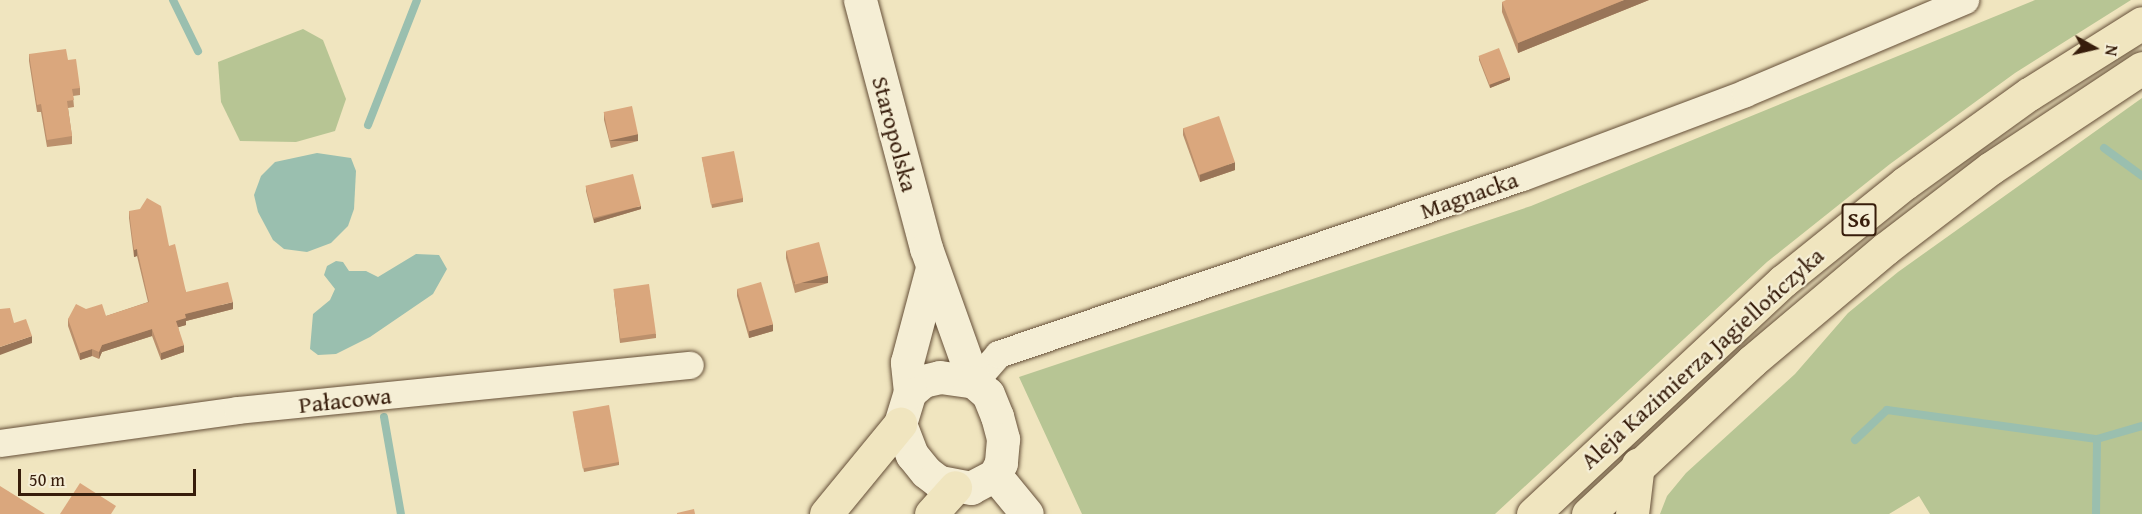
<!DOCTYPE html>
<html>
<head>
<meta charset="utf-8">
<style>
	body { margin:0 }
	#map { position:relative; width:2142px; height:514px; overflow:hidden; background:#f0e5bf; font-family:"Gentium Book Plus",serif }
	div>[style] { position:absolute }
	.green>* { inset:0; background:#b7c594 }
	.water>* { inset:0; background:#9abfaf }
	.stream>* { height:8px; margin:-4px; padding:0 4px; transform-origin:4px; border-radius:4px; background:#9abfaf }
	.roads { filter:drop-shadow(0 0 2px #654f38) drop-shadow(0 0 2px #654f38) }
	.street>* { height:27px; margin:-13.5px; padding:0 13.5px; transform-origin:13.5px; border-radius:13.5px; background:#f5eed5 }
	.secondary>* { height:33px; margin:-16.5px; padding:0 16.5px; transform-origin:16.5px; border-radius:16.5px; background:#f5eed5 }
	.highway>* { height:33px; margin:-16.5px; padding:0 16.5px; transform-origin:16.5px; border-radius:16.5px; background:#f0e5bf }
	.wall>* { inset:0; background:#bb906c }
	.shaded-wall>* { inset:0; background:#997558; transform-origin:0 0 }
	.building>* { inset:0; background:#daa77d; transform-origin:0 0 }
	span { translate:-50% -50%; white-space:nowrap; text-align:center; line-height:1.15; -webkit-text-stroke:4.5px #f5eed5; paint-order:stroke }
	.shield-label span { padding:2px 4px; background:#f5eed5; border:2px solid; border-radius:4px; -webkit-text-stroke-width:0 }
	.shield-label { font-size:22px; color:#371d0b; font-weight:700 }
	.street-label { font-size:24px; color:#371d0b }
	.north { position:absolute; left:2064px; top:18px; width:60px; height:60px; -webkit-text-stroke:4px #f5eed5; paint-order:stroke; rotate:98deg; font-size:16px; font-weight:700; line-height:24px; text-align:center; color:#371d0b }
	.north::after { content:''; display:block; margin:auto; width:21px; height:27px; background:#371d0b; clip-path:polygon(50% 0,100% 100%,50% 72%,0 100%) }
	.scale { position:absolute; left:18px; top:469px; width:178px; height:27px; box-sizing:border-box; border:3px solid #371d0b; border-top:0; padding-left:8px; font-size:18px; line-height:21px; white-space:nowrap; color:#371d0b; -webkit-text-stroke:4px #f5eed5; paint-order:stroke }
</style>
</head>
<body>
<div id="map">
	<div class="green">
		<i style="clip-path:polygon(2035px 0,2131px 0,2015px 73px,1890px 164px,1767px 262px,1495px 514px,1082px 514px,1019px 377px,1531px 206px)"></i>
		<i style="clip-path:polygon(303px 29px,323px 40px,346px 99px,335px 131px,296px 142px,240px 141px,221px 102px,218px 62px)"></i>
		<i style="clip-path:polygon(2142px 98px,2142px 514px,1930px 514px,1919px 496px,1889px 514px,1660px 514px,1667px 496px,1686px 473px,1795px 374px,1848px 313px,1898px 272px)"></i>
	</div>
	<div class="water">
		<i style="clip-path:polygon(317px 153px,351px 158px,356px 171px,354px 209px,348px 226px,331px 243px,307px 252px,284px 249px,273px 240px,258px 212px,254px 195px,261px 176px,275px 162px)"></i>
		<i style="clip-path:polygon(416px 254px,439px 255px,447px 269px,433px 294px,370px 337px,336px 354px,318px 355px,310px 349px,313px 314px,330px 300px,335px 289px,324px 275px,327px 266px,336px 261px,343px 262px,349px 271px,366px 271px,378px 277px)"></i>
	</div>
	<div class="stream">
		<i style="left:173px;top:0;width:57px;rotate:63.9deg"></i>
		<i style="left:368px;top:125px;width:134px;rotate:-68.6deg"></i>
		<i style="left:2104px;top:148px;width:47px;rotate:36.4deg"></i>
		<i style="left:384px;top:417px;width:98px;rotate:80.1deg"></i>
		<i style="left:1855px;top:440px;width:44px;rotate:-43.2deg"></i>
		<i style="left:1887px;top:410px;width:212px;rotate:7.9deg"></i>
		<i style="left:2097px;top:439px;width:47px;rotate:-16.1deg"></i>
		<i style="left:2096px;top:514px;width:75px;rotate:-89.2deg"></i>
	</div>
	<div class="roads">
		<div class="street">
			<i style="left:974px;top:382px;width:37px;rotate:-49deg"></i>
			<i style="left:998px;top:354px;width:553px;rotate:-18.66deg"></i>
			<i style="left:1522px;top:177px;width:238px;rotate:-20.6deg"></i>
			<i style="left:1745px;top:93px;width:239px;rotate:-22.9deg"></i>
			<i style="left:0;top:443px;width:239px;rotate:-7.9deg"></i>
			<i style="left:237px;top:410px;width:455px;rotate:-5.7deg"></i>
		</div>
		<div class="secondary">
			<i style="left:860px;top:0;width:257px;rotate:75.1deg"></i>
			<i style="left:926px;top:248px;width:142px;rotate:70.3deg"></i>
			<i style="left:940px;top:377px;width:34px;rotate:8deg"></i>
			<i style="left:974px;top:382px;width:18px;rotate:41deg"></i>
			<i style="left:988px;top:394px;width:24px;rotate:68deg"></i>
			<i style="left:997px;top:416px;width:24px;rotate:75deg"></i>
			<i style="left:1003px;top:439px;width:24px;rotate:95deg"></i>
			<i style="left:1001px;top:463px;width:13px;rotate:117deg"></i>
			<i style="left:995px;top:475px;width:27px;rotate:152deg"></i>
			<i style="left:971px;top:488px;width:33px;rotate:-169deg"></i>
			<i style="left:939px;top:482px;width:16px;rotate:-142deg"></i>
			<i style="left:926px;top:472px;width:22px;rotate:-129deg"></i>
			<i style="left:912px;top:455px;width:33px;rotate:-111deg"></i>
			<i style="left:900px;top:424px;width:34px;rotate:-73deg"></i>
			<i style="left:910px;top:392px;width:17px;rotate:-40deg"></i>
			<i style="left:923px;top:381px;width:17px;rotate:-13deg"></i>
			<i style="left:910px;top:392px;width:30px;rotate:-96deg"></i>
			<i style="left:907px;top:362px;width:97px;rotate:-75.1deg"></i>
			<i style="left:995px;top:475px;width:50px;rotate:50.6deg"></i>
		</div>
		<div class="highway">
			<i style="left:826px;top:514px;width:117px;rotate:-50.6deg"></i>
			<i style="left:931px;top:514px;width:36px;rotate:-48deg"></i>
			<i style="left:1533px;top:514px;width:342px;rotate:-43deg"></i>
			<i style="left:1783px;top:281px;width:156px;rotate:-38.8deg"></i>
			<i style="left:1905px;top:183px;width:153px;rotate:-35.7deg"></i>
			<i style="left:2029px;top:94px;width:133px;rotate:-32.1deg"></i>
			<i style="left:1588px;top:514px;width:224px;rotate:-43deg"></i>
			<i style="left:1752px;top:361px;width:174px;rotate:-40.1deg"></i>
			<i style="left:1885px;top:249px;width:133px;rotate:-37.4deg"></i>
			<i style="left:1991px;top:168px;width:181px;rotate:-33.5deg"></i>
			<i style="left:1632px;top:514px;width:50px;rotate:-83.2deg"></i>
		</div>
	</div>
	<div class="wall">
		<i style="clip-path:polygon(1649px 0,1518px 53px,1502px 12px,1502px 2px)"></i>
		<i style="clip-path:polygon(29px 54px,68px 60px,80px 88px,80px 95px,73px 96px,74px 107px,68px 108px,72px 136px,72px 144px,47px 147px,41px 112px,37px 112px,29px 61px)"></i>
		<i style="clip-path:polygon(1479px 56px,1510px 80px,1490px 88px,1479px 60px)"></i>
		<i style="clip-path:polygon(604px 113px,638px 141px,611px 148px,604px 120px)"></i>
		<i style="clip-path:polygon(1183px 128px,1235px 170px,1200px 182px,1183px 135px)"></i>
		<i style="clip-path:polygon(702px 157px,743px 198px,743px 202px,712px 208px)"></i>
		<i style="clip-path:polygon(586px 187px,641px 209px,594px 223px,586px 191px)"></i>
		<i style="clip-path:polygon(129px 211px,169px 246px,186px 292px,233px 309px,186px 321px,186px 325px,178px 327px,184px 352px,161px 360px,152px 336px,102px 352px,99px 359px,92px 356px,80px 360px,68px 326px,68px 319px,86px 309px,106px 316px,148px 302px,137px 256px,134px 257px,129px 218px)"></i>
		<i style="clip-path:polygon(786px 251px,828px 283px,795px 293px,786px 258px)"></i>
		<i style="clip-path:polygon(737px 289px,773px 331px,749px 338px,737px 296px)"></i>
		<i style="clip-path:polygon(614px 293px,656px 334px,656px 338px,620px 343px)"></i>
		<i style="clip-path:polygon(573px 412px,619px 462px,619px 465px,584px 472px)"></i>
	</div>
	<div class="shaded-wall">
		<i style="clip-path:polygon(1624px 0,1649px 0,1518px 53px,1518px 43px)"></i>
		<i style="clip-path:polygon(1510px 77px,1510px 80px,1490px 88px,1490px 84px)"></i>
		<i style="left:638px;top:134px;width:7px;height:28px;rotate:90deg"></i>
		<i style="clip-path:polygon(1235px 162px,1235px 170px,1200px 182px,1200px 175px)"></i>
		<i style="clip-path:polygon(641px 206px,641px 209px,594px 223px,594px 219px)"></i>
		<i style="clip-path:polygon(137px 249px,137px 256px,134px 257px,134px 250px)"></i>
		<i style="left:828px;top:276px;width:7px;height:34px;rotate:90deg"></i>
		<i style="clip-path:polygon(233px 302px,233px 309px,186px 321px,186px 325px,176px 328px,176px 321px,185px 314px)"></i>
		<i style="clip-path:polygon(773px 324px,773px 331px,749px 338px,749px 331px)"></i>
		<i style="clip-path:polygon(152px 329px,152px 336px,102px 352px,99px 359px,99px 352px,102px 345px)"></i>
		<i style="clip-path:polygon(32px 336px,32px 343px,0 355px,0 347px)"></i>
		<i style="clip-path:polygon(184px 345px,184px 352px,161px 360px,161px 353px)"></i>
		<i style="clip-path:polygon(92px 349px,92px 356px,80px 360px,80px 353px)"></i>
	</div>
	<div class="building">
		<i style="clip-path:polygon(1506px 0,1624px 0,1518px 43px,1502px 2px)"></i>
		<i style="left:1499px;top:48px;width:31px;height:22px;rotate:69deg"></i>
		<i style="clip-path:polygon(66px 49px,68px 60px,76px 59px,80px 88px,72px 89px,74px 100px,67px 101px,72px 136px,47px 140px,41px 104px,37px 105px,29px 54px)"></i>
		<i style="left:632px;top:106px;width:29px;height:29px;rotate:78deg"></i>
		<i style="left:1219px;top:116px;width:49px;height:38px;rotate:71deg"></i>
		<i style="left:734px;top:151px;width:48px;height:33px;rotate:79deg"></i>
		<i style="left:633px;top:174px;width:33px;height:49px;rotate:76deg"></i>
		<i style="clip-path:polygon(147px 198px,161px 206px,169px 246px,175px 244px,186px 292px,228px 282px,233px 302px,185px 314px,186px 318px,176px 321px,184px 345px,161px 353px,152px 329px,102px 345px,99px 352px,92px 349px,80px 353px,68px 319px,76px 304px,86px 309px,102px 304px,106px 316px,149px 302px,137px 249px,134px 250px,129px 211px,140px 209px)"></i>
		<i style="left:819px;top:242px;width:35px;height:34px;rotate:75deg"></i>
		<i style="left:761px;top:282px;width:44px;height:25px;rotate:74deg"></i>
		<i style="left:649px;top:284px;width:50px;height:36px;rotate:82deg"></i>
		<i style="clip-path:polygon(10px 308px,14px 323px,26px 319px,32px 336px,0 347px,0 309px)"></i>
		<i style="left:609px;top:405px;width:58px;height:37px;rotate:80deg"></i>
		<i style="clip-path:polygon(80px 483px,116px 506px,111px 514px,60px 514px)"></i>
		<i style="clip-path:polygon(0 486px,45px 514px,0 514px)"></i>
		<i style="clip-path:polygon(694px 509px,695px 514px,677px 514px,677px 513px)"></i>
	</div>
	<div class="shield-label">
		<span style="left:1859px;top:220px">S6</span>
	</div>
	<div class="street-label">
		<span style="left:895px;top:134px;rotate:75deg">Staropolska</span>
		<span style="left:1469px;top:195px;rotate:-19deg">Magnacka</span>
		<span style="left:1702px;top:358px;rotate:-42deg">Aleja Kazimierza Jagiellończyka</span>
		<span style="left:345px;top:400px;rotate:-6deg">Pałacowa</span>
	</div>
	<div class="north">N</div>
	<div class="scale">50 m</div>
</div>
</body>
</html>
